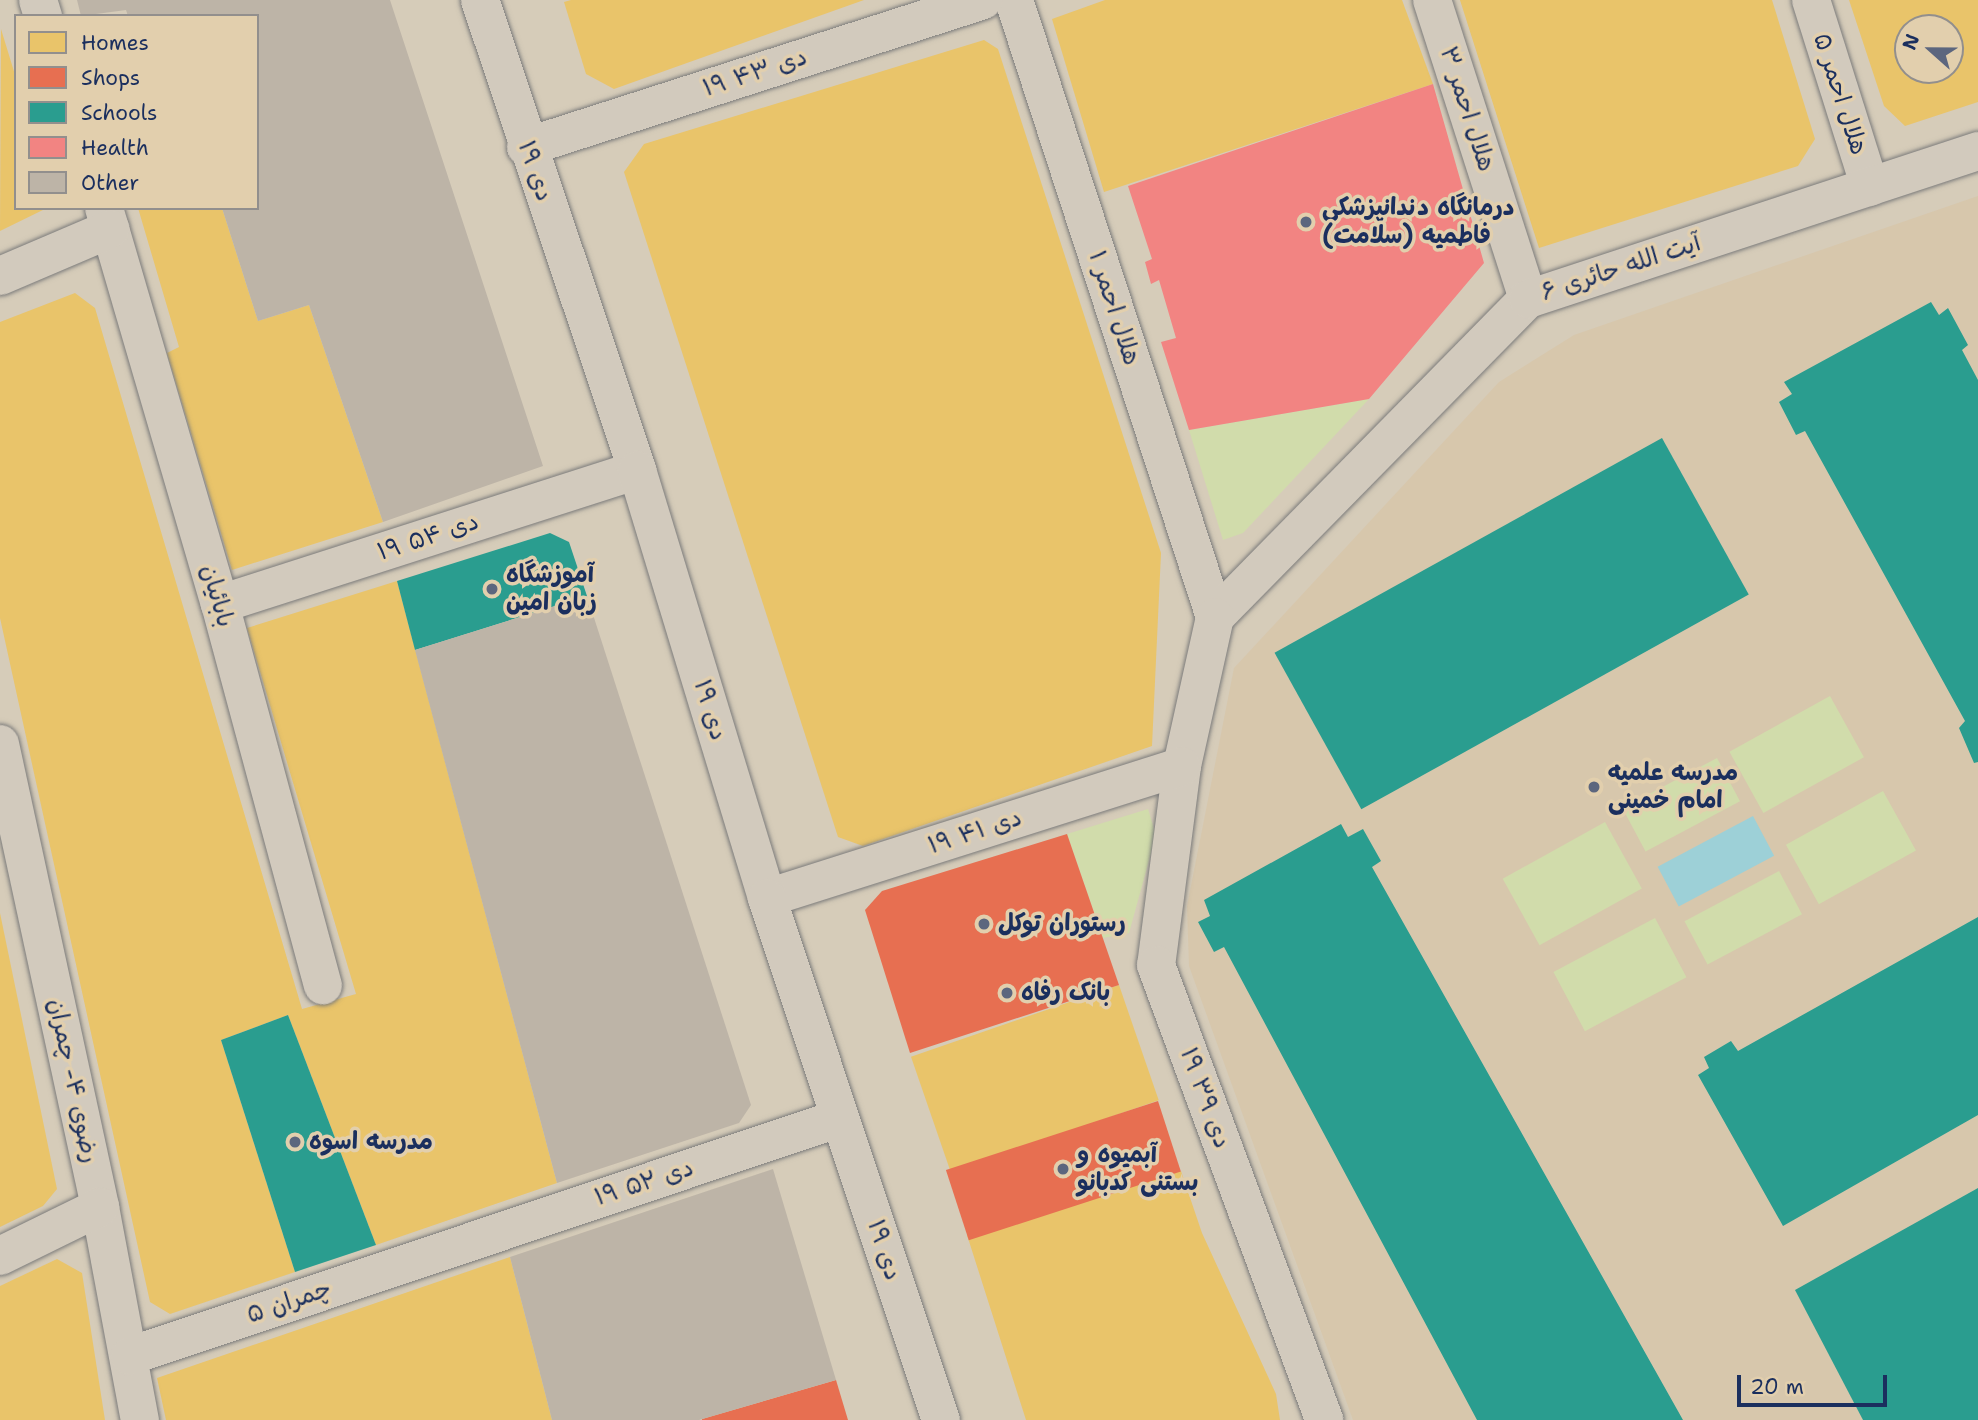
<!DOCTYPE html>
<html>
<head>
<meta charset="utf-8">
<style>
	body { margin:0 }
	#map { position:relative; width:1978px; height:1420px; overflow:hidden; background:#d6ccb9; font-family:"Shantell Sans","Playpen Sans Arabic",sans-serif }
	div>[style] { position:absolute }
	.built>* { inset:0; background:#d7c7ac }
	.green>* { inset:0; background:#d1dcab; transform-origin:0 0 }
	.water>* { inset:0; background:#9dd0d7; transform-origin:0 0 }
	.homes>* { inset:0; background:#e9c46a; transform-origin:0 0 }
	.shops>* { inset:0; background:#e76f51; transform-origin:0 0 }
	.schools>* { inset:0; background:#2a9d8f; transform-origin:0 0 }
	.health>* { inset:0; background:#f28482 }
	.building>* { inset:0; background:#bdb4a7 }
	.roads { filter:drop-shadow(0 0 2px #7b7b7b) drop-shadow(0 0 2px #7b7b7b) }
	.minor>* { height:38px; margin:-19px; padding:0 19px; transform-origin:19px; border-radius:19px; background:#d2cabd }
	.secondary>* { height:38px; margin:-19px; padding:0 19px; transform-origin:19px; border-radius:19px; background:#d2cabd }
	.dots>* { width:19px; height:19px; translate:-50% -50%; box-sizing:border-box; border:4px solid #e2cfad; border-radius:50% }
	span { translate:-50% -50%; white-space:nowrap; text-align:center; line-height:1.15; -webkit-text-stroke:7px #e2cfad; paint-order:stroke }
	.street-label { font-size:24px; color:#1b2f5e }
	.poi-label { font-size:24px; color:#1b2f5e; font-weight:700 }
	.left { translate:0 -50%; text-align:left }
	.legend { position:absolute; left:14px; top:14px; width:245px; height:196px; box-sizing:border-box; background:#e2cfad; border:2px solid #928f8d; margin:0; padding:9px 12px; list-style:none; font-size:21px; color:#1b2f5e }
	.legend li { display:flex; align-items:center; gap:14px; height:35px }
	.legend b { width:35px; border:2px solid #928f8d }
	.north { position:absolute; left:1894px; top:14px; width:70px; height:70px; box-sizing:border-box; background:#e2cfad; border:2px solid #928f8d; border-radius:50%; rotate:291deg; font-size:19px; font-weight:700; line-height:28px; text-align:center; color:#1b2f5e }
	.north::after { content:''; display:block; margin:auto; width:24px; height:32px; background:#5c667e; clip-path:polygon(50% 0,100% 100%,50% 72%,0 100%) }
	.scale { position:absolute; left:1737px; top:1375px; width:150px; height:32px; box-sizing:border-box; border:4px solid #1b2f5e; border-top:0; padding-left:9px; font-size:21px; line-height:24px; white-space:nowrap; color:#1b2f5e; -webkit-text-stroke:5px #e2cfad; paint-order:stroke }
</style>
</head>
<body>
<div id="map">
	<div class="built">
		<i style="clip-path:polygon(1978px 196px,1978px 1420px,1353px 1420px,1189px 966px,1187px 906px,1234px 668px,1499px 382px,1574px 335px)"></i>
	</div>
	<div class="green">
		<i style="clip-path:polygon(1369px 399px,1243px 533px,1223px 540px,1189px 430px)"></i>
		<i style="left:1830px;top:696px;width:70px;height:115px;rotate:61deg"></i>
		<i style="left:1717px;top:758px;width:49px;height:107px;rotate:62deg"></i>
		<i style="left:1883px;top:791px;width:68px;height:111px;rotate:61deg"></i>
		<i style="clip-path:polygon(1148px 809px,1156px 835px,1129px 933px,1103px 938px,1067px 834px)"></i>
		<i style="left:1605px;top:822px;width:76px;height:117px;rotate:61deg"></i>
		<i style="left:1779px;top:871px;width:49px;height:107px;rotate:62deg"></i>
		<i style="left:1655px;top:918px;width:67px;height:115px;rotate:62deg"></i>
	</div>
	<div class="water">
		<i style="left:1753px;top:816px;width:45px;height:108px;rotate:62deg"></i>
	</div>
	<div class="homes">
		<i style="clip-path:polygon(571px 0,864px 0,614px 89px,586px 74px,564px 2px)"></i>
		<i style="clip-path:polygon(1105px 0,1402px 0,1433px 84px,1104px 192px,1052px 19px)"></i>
		<i style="clip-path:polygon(1460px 0,1772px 0,1815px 139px,1798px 166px,1539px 248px)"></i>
		<i style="clip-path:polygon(evenodd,1849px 0,1978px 0,1978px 102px,1905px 126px,1884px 106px,1849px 0,1908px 28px,1950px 28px,1950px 70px,1908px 70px,1908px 28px)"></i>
		<i style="clip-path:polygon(1px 29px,16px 78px,16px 208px,47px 208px,0 231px)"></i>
		<i style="clip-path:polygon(984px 40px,998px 49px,1161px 553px,1152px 746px,863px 846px,838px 837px,624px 172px,644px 144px)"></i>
		<i style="clip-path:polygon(138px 208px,222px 208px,258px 321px,309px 305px,383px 522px,232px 570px,167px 353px,179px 347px)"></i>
		<i style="clip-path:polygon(75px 293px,95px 308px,302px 1009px,356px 994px,247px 628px,397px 581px,557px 1183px,376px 1245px,288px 1015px,221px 1040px,295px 1272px,170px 1314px,150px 1302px,0 618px,0 322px)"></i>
		<i style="clip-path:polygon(0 913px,57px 1189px,43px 1206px,0 1227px)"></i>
		<i style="left:1119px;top:985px;width:122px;height:220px;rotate:71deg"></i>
		<i style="clip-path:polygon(1181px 1171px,1202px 1233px,1276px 1394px,1280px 1420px,1026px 1420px,967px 1235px)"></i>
		<i style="clip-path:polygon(510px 1257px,552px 1420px,166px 1420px,157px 1378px)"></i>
		<i style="clip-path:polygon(57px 1259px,82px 1273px,105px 1420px,0 1420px,0 1286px)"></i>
	</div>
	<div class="shops">
		<i style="clip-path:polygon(1067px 834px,1119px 985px,910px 1053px,865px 910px,882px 891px)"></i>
		<i style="left:1158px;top:1101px;width:74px;height:223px;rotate:72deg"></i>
		<i style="clip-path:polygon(836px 1380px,848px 1420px,702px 1420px,702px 1419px)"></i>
	</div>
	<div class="schools">
		<i style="clip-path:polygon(1931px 302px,1939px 315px,1948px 308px,1968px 345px,1962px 350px,1978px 380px,1978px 762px,1974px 763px,1959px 728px,1965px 721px,1805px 431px,1796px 435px,1779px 402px,1792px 394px,1784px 382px)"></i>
		<i style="left:1662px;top:438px;width:179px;height:443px;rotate:61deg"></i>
		<i style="clip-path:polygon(550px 533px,569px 542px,587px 596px,415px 650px,397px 581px)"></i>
		<i style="clip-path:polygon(1341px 824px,1348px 837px,1363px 829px,1381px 861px,1372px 867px,1683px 1420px,1477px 1420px,1224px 947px,1214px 952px,1198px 922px,1210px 916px,1204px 900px)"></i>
		<i style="clip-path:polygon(1978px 917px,1978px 1115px,1783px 1226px,1698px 1075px,1709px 1068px,1704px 1057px,1731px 1041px,1738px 1051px)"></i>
		<i style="clip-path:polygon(288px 1015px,376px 1245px,295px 1272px,221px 1040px)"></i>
		<i style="clip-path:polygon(1978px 1188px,1978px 1420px,1863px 1420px,1795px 1290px)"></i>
	</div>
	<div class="health">
		<i style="clip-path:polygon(1433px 84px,1484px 263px,1369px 399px,1189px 430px,1161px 342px,1176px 338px,1159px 280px,1151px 284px,1145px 262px,1152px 259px,1128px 186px)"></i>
	</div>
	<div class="building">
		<i style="clip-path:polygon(77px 0,390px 0,543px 466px,383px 522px,309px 305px,258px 321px,222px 208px,257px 208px,257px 16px,128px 16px,126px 10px,81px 16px)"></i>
		<i style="clip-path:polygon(587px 596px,751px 1105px,739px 1123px,557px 1183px,415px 650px)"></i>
		<i style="clip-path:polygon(773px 1169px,836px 1380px,699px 1420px,552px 1420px,510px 1257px)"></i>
	</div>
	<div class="roads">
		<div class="minor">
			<i style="left:38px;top:0;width:17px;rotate:73deg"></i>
			<i style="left:1014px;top:0;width:649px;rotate:71.96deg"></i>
			<i style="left:1432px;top:0;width:314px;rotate:72.2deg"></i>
			<i style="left:1811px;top:0;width:196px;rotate:72.5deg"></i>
			<i style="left:526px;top:147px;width:480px;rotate:-17.8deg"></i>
			<i style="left:104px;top:208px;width:413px;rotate:73.7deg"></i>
			<i style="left:220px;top:604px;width:395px;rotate:74.9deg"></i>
			<i style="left:0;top:276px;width:120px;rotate:-23.1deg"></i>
			<i style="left:220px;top:604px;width:438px;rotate:-17.8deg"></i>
			<i style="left:1215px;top:617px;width:446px;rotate:-45.5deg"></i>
			<i style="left:1528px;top:299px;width:474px;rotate:-18.2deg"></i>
			<i style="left:1215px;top:617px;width:153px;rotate:102.5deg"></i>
			<i style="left:1182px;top:766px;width:201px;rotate:97.4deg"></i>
			<i style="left:1156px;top:965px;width:485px;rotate:69.7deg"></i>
			<i style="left:0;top:744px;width:474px;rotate:77.8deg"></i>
			<i style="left:100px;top:1207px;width:217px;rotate:79.4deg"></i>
			<i style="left:767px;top:898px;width:435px;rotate:-17.6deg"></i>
			<i style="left:0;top:1256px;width:111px;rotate:-26.1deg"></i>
			<i style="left:130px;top:1356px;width:749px;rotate:-18.53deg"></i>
		</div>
		<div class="secondary">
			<i style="left:480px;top:0;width:496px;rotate:71.5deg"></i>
			<i style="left:637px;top:470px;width:447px;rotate:73.1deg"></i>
			<i style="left:767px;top:898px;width:550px;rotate:71.57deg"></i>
		</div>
	</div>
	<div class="dots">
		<i style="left:1306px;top:222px;background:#5c667e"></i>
		<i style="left:492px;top:589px;background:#5c667e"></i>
		<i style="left:1594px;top:787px;background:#5c667e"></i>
		<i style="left:984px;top:924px;background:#5c667e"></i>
		<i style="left:1007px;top:993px;background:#5c667e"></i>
		<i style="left:295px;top:1142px;background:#5c667e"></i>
		<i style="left:1063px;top:1169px;background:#5c667e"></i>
	</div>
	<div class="street-label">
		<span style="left:755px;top:73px;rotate:-18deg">۱۹ دی ۴۳</span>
		<span style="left:1840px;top:94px;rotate:72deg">هلال احمر ۵</span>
		<span style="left:1467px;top:109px;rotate:72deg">هلال احمر ۳</span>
		<span style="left:535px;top:171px;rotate:71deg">۱۹ دی</span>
		<span style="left:1621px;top:268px;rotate:-18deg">آیت الله حائری ۶</span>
		<span style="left:1114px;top:308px;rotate:72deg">هلال احمر ۱</span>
		<span style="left:428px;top:537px;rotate:-18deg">۱۹ دی ۵۴</span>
		<span style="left:217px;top:596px;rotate:74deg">بابائیان</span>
		<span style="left:710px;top:710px;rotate:73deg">۱۹ دی</span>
		<span style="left:975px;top:832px;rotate:-18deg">۱۹ دی ۴۱</span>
		<span style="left:73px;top:1081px;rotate:78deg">رضوی ۴- چمران</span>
		<span style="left:1205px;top:1098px;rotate:70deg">۱۹ دی ۳۹</span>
		<span style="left:644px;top:1183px;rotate:-18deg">۱۹ دی ۵۲</span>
		<span style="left:884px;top:1250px;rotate:72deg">۱۹ دی</span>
		<span style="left:289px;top:1302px;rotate:-19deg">چمران ۵</span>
	</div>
	<div class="poi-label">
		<span class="left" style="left:1322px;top:222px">درمانگاه دندانپزشکی<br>فاطمیه (سلامت)</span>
		<span class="left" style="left:506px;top:589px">آموزشگاه<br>زبان امین</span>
		<span class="left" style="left:1608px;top:787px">مدرسه علمیه<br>امام خمینی</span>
		<span class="left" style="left:998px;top:924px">رستوران توکل</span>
		<span class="left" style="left:1021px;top:993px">بانک رفاه</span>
		<span class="left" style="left:309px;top:1142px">مدرسه اسوه</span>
		<span class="left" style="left:1077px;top:1169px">آبمیوه و<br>بستنی کدبانو</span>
	</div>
	<ul class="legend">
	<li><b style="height:19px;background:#e9c46a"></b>Homes</li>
	<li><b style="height:19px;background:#e76f51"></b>Shops</li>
	<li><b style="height:19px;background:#2a9d8f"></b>Schools</li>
	<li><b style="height:19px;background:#f28482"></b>Health</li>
	<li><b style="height:19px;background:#bdb4a7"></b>Other</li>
	</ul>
	<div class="north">N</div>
	<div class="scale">20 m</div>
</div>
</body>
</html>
